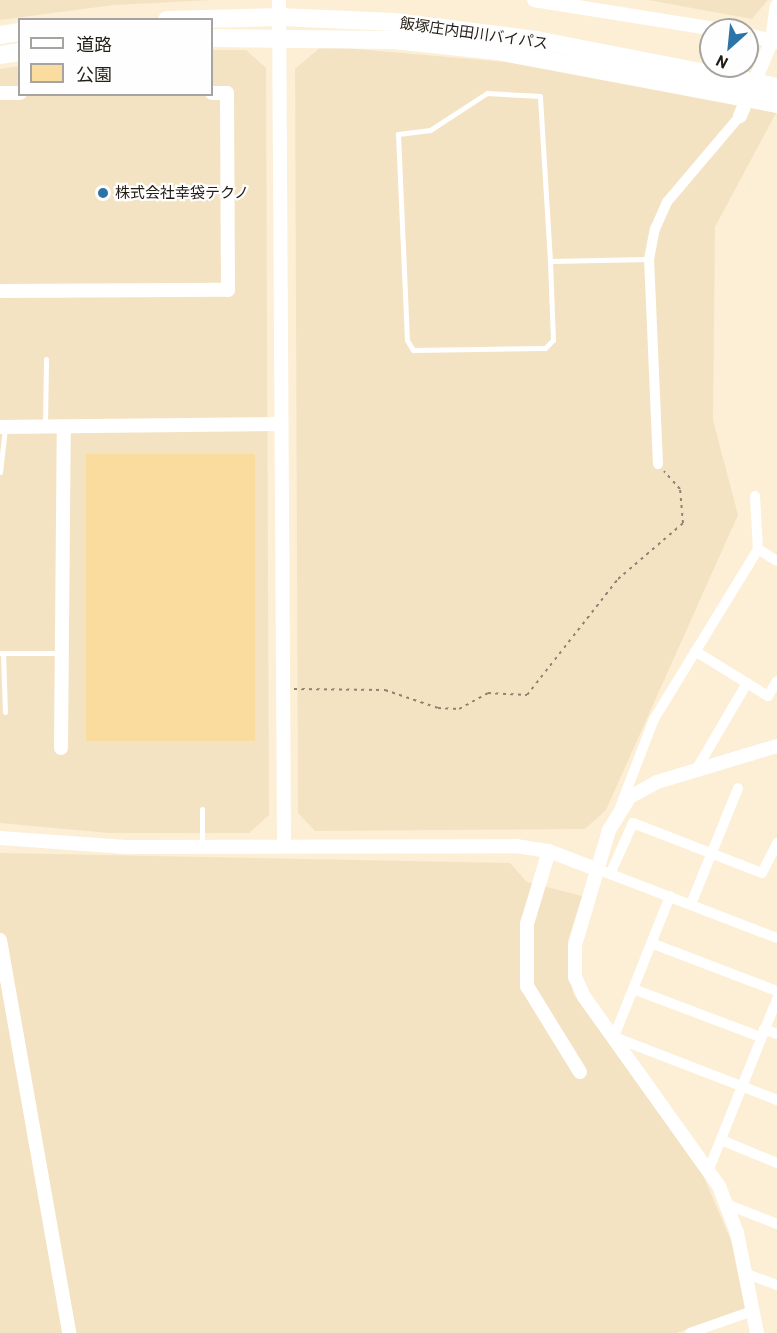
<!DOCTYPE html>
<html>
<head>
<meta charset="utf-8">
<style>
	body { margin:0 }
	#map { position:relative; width:777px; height:1333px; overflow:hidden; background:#fcefd6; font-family:Barlow,"Noto Sans JP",sans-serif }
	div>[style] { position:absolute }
	.built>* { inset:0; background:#f4e3c3 }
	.green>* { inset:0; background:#fbdc9f; transform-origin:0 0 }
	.path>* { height:2px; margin-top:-1px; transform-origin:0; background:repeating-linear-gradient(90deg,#8c8372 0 3px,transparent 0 7.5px) }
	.lane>* { height:5px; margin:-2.5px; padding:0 2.5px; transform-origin:2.5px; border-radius:2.5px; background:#fff }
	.street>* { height:10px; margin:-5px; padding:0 5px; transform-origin:5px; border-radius:5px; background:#fff }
	.secondary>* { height:14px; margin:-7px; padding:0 7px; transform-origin:7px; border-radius:7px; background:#fff }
	.highway>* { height:18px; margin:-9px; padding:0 9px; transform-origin:9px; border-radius:9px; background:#fff }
	.dots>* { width:16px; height:16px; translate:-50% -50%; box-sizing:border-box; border:3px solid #fefefe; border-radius:50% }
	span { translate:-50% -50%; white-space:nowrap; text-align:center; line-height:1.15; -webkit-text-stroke:4.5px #fefefe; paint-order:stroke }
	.street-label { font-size:15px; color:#231e15 }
	.poi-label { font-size:15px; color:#231e15 }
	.left { translate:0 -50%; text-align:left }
	.legend { position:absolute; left:18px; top:18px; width:195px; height:78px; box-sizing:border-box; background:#fefefe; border:2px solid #a6a4a1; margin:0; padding:8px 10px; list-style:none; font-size:18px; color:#231e15 }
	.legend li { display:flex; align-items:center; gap:12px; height:30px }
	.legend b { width:30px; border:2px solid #a6a4a1 }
	.north { position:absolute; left:699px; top:18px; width:60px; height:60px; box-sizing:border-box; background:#fefefe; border:2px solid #a6a4a1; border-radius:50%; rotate:207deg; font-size:16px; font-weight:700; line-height:24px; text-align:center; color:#231e15 }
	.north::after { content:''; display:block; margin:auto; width:21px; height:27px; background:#2c74a8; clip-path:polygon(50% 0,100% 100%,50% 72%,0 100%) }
</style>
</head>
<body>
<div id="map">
	<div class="built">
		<i style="clip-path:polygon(0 0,213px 0,114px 5px,0 20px)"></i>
		<i style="clip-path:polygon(648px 0,768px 0,752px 19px)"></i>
		<i style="clip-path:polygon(322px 46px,549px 66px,776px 113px,715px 227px,713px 420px,738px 515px,606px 810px,585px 829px,315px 831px,298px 813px,295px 69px)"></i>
		<i style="clip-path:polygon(212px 50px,246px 50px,266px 68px,269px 815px,249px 833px,109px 833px,0 823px,0 69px,19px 66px,20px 94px,212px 94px)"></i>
		<i style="clip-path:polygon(0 853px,510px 863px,527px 882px,582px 896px,568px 941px,573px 993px,700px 1168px,733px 1245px,746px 1309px,676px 1333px,0 1333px)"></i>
	</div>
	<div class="green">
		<i style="left:86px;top:454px;width:169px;height:287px"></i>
	</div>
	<div class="path">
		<i style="left:294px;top:689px;width:91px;rotate:0.6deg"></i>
		<i style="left:385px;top:690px;width:56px;rotate:18.8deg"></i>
		<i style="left:438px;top:708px;width:21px;rotate:3deg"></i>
		<i style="left:459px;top:709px;width:33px;rotate:-29deg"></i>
		<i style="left:488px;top:693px;width:39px;rotate:3deg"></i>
		<i style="left:527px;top:695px;width:147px;rotate:-51.9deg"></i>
		<i style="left:618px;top:579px;width:86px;rotate:-40.7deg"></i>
		<i style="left:683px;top:523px;width:34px;rotate:-95deg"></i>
		<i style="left:680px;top:489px;width:24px;rotate:-132deg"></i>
	</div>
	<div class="lane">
		<i style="left:550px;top:261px;width:165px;rotate:-93.5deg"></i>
		<i style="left:540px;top:96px;width:53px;rotate:-176.8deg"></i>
		<i style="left:487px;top:93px;width:68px;rotate:147deg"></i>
		<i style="left:430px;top:130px;width:32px;rotate:173deg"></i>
		<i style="left:398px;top:134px;width:206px;rotate:87.5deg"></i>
		<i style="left:407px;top:340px;width:12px;rotate:59deg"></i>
		<i style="left:413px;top:350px;width:132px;rotate:-0.9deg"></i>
		<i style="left:545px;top:348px;width:11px;rotate:-45deg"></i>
		<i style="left:553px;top:340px;width:79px;rotate:-92.2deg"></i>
		<i style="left:550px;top:261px;width:99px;rotate:-1.2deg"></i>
		<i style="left:45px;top:425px;width:66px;rotate:-89.1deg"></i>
		<i style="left:0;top:472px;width:44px;rotate:-83.5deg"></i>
		<i style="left:0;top:653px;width:60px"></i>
		<i style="left:3px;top:653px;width:59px;rotate:88.1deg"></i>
		<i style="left:202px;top:846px;width:37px;rotate:-90deg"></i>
	</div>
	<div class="street">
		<i style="left:658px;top:464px;width:205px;rotate:-92.5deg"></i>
		<i style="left:649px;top:259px;width:31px;rotate:-79deg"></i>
		<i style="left:655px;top:229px;width:30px;rotate:-66deg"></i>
		<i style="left:667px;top:202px;width:113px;rotate:-49.7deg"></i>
		<i style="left:755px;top:496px;width:53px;rotate:86.8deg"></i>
		<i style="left:695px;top:651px;width:86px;rotate:31.7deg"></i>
		<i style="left:768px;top:696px;width:17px;rotate:-59deg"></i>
		<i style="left:696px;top:770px;width:101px;rotate:-59.6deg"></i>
		<i style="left:619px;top:810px;width:97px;rotate:-69deg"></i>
		<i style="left:654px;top:719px;width:199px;rotate:-58.5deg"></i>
		<i style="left:758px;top:549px;width:22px;rotate:32deg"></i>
		<i style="left:605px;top:872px;width:184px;rotate:21deg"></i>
		<i style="left:610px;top:874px;width:56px;rotate:-65.7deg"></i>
		<i style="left:633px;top:823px;width:138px;rotate:21.2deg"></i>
		<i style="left:762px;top:873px;width:34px;rotate:-63deg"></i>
		<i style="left:670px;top:896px;width:152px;rotate:111.7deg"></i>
		<i style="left:614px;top:1037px;width:175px;rotate:21.1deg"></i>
		<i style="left:691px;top:904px;width:125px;rotate:-67.9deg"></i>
		<i style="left:651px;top:943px;width:135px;rotate:20.9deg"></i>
		<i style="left:633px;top:989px;width:137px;rotate:20.6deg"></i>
		<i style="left:764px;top:1029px;width:14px;rotate:21deg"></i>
		<i style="left:721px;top:1140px;width:61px;rotate:22.3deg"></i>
		<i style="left:709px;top:1169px;width:183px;rotate:-68.2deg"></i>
		<i style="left:726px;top:1204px;width:55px;rotate:21.4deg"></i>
		<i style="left:744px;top:1273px;width:35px;rotate:20deg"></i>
		<i style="left:690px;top:1333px;width:66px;rotate:-19.5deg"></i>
	</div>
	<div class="secondary">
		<i style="left:279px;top:0;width:845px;rotate:89.66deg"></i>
		<i style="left:534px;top:0;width:189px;rotate:9.1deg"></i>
		<i style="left:747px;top:35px;width:31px;rotate:13deg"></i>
		<i style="left:0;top:93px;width:20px"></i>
		<i style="left:740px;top:116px;width:82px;rotate:-67.2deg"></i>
		<i style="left:772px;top:40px;width:34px;rotate:-82deg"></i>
		<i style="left:0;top:291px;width:228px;rotate:-0.3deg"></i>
		<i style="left:228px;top:290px;width:197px;rotate:-90.3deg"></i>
		<i style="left:227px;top:93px;width:15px;rotate:180deg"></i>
		<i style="left:0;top:427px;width:280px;rotate:-0.6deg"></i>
		<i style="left:61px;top:748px;width:321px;rotate:-89.5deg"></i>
		<i style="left:0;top:838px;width:126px;rotate:4.1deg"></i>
		<i style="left:126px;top:847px;width:390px;rotate:-0.1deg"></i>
		<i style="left:516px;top:846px;width:33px;rotate:9deg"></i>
		<i style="left:549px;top:851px;width:50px;rotate:21deg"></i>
		<i style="left:549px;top:851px;width:76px;rotate:106.8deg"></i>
		<i style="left:527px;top:924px;width:62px;rotate:90deg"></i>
		<i style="left:527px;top:986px;width:101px;rotate:58.4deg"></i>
		<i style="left:0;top:940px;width:399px;rotate:80deg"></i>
		<i style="left:757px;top:1333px;width:102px;rotate:-101.3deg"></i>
		<i style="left:737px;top:1233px;width:50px;rotate:-111deg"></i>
		<i style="left:719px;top:1186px;width:232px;rotate:-125.5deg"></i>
		<i style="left:584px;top:997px;width:22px;rotate:-114deg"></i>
		<i style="left:575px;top:977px;width:32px;rotate:-90deg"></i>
		<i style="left:575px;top:945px;width:120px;rotate:-73.5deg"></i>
		<i style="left:609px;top:830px;width:39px;rotate:-58deg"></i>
		<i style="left:630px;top:797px;width:31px;rotate:-29deg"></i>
		<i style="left:657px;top:782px;width:125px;rotate:-16.7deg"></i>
	</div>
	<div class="highway">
		<i style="left:167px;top:20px;width:112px;rotate:-1.5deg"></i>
		<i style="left:279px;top:17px;width:115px;rotate:2.5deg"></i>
		<i style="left:394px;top:22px;width:143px;rotate:7.2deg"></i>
		<i style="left:536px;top:40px;width:246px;rotate:11deg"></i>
		<i style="left:0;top:35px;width:20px;rotate:-9deg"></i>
		<i style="left:212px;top:38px;width:182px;rotate:0.6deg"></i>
		<i style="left:394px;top:40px;width:104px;rotate:6.1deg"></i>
		<i style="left:497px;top:51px;width:285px;rotate:10.7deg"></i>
		<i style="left:0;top:55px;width:20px;rotate:-9deg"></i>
	</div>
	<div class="dots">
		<i style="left:103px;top:193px;background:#2c74a8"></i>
	</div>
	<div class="street-label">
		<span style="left:474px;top:33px;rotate:8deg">飯塚庄内田川バイパス</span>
	</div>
	<div class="poi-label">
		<span class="left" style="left:115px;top:193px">株式会社幸袋テクノ</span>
	</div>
	<ul class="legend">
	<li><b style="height:8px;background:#fff"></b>道路</li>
	<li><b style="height:16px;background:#fbdc9f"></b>公園</li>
	</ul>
	<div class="north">N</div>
</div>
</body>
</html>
